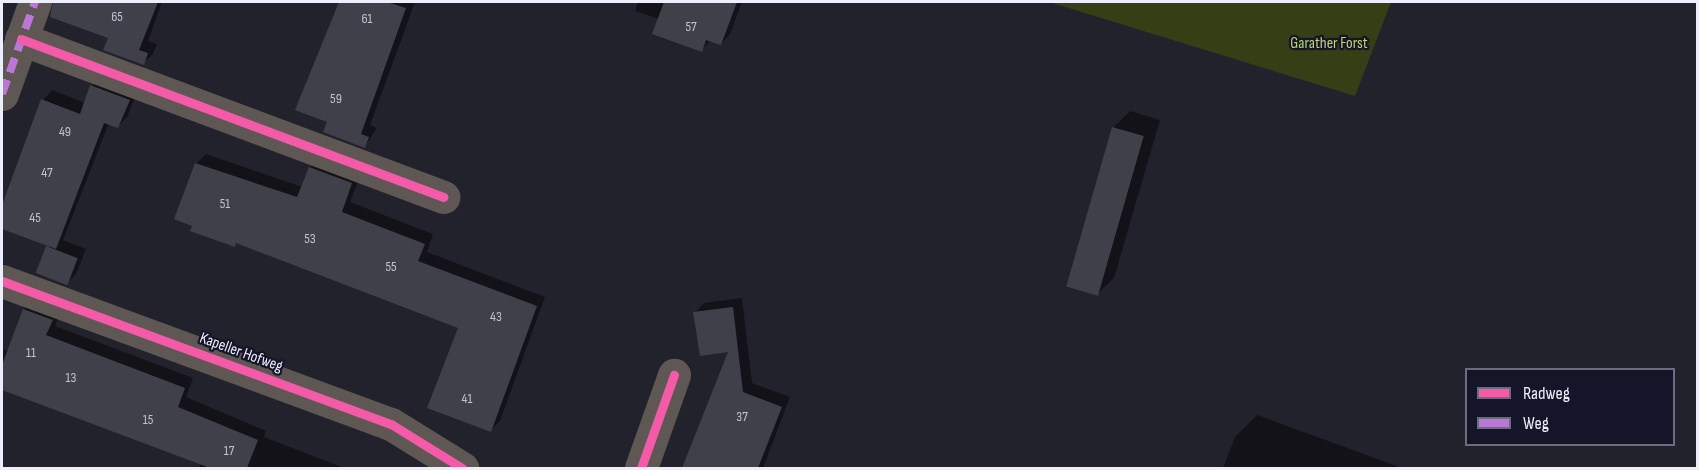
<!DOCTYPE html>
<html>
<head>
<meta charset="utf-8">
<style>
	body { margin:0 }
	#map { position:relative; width:1699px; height:470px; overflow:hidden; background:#22222d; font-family:"Sofia Sans Condensed",sans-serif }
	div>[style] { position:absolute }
	.green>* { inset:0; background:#363e15 }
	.shadow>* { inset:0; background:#0007 }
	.building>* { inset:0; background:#3f4049; transform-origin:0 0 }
	.minor>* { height:33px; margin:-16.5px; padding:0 16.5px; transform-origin:16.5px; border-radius:16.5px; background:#5f5753 }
	.quiet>* { height:8px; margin-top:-4px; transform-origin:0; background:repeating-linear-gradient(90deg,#ba77d6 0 15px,transparent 0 23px) }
	.cycleway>* { height:9px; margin:-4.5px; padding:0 4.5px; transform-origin:4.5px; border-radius:4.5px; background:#f35aa7 }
	span { translate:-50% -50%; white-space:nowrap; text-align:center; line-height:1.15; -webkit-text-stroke:4.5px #141528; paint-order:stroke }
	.number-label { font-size:14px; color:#c2c2cf }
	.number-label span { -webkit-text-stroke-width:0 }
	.park-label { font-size:16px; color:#bfd76b }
	.street-label { font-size:16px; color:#edeefc }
	.frame { position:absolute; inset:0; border:3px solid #edeefc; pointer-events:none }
	.legend { position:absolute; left:1465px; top:368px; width:210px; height:78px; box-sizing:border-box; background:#141528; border:2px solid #6b6c7d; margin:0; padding:8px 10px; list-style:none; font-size:18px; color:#edeefc }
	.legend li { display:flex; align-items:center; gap:12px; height:30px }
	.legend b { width:30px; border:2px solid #6b6c7d }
</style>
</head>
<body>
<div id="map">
	<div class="green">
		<i style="clip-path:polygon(1049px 2px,1391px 2px,1355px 96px)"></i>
	</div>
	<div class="shadow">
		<i style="clip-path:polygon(89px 2px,162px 2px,148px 41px,157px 44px,153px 54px,143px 63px,109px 37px,80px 26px)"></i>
		<i style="clip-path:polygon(340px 2px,415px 2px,370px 125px,377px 128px,365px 146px,329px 121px,320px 59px)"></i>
		<i style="clip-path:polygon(638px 2px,742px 2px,730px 34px,721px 44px,711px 40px,701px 50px,659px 19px,635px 11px)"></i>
		<i style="clip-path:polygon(101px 76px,138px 90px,127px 117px,118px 126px,109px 123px,63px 240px,86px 249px,76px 274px,67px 283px,49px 245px,2px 227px,2px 209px,43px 100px,52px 90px,85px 103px,92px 86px)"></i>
		<i style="clip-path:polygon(1130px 111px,1160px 120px,1114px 278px,1097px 294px,1113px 128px)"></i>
		<i style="clip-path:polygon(206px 154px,302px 187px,310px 168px,320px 158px,361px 174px,350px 202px,433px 234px,427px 252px,545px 297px,500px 421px,490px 431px,460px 327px,237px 242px,234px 245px,176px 218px,197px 163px)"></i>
		<i style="clip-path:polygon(742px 298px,752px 383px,790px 397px,763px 468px,689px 468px,731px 350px,695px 313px,704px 303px)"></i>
		<i style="clip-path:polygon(33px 300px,61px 310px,55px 326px,193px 378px,186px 397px,266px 431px,264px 437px,344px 468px,199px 468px,201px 463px,2px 388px,2px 349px,8px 351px,24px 309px)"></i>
		<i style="clip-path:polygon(1257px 415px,1402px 468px,1223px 468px,1235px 437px)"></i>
	</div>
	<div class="building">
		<i style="clip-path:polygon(53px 2px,158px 2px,139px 50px,148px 53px,144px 65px,103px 50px,108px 38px,50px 17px)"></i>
		<i style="clip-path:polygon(339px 2px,387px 2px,406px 8px,361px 134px,369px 137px,365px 148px,323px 132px,327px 122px,295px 110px)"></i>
		<i style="clip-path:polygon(664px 2px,737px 2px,721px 45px,706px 40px,702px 52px,652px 34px)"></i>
		<i style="clip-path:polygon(90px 85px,130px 100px,118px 128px,104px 123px,56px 249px,2px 229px,2px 205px,41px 99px,80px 114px)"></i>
		<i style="left:1112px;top:127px;width:33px;height:166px;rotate:16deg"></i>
		<i style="clip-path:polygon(195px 163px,297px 197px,309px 167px,352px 183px,342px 212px,425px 244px,418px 261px,537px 306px,491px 432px,427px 408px,458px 328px,236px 243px,235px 247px,190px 231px,192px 226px,174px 219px)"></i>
		<i style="left:46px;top:246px;width:34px;height:29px;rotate:21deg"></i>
		<i style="clip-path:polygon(733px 307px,743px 392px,782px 407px,758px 468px,682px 468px,728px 352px,700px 356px,693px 312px)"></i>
		<i style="clip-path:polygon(23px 309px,53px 320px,46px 335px,185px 388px,178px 407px,258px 440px,247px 468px,210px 468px,2px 390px,2px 365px)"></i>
	</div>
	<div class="minor">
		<i style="left:21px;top:39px;width:451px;rotate:20.5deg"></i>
		<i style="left:2px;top:94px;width:98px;rotate:-70.3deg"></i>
		<i style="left:2px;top:281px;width:414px;rotate:20.2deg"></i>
		<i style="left:391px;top:424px;width:84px;rotate:31.8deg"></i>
		<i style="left:641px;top:468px;width:99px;rotate:-70.5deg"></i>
	</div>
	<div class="quiet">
		<i style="left:2px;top:94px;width:98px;rotate:-70.3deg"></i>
	</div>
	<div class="cycleway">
		<i style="left:21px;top:39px;width:451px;rotate:20.5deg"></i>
		<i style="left:2px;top:281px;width:414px;rotate:20.2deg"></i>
		<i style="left:391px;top:424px;width:84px;rotate:31.8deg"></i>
		<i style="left:641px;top:468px;width:99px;rotate:-70.5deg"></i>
	</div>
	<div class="number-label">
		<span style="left:117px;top:17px">65</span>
		<span style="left:367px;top:19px">61</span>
		<span style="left:691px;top:27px">57</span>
		<span style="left:336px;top:99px">59</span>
		<span style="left:65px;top:132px">49</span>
		<span style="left:47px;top:173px">47</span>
		<span style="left:225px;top:204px">51</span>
		<span style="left:35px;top:218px">45</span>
		<span style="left:310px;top:239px">53</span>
		<span style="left:391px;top:267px">55</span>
		<span style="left:496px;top:317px">43</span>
		<span style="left:31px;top:353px">11</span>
		<span style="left:71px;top:378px">13</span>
		<span style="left:467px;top:399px">41</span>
		<span style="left:742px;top:417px">37</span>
		<span style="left:148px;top:420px">15</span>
		<span style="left:229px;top:451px">17</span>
	</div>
	<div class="park-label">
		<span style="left:1329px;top:44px">Garather Forst</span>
	</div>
	<div class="street-label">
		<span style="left:241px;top:353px;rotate:20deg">Kapeller Hofweg</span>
	</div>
	<div class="frame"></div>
	<ul class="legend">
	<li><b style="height:8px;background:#f35aa7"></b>Radweg</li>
	<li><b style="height:8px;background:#ba77d6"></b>Weg</li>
	</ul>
</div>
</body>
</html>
